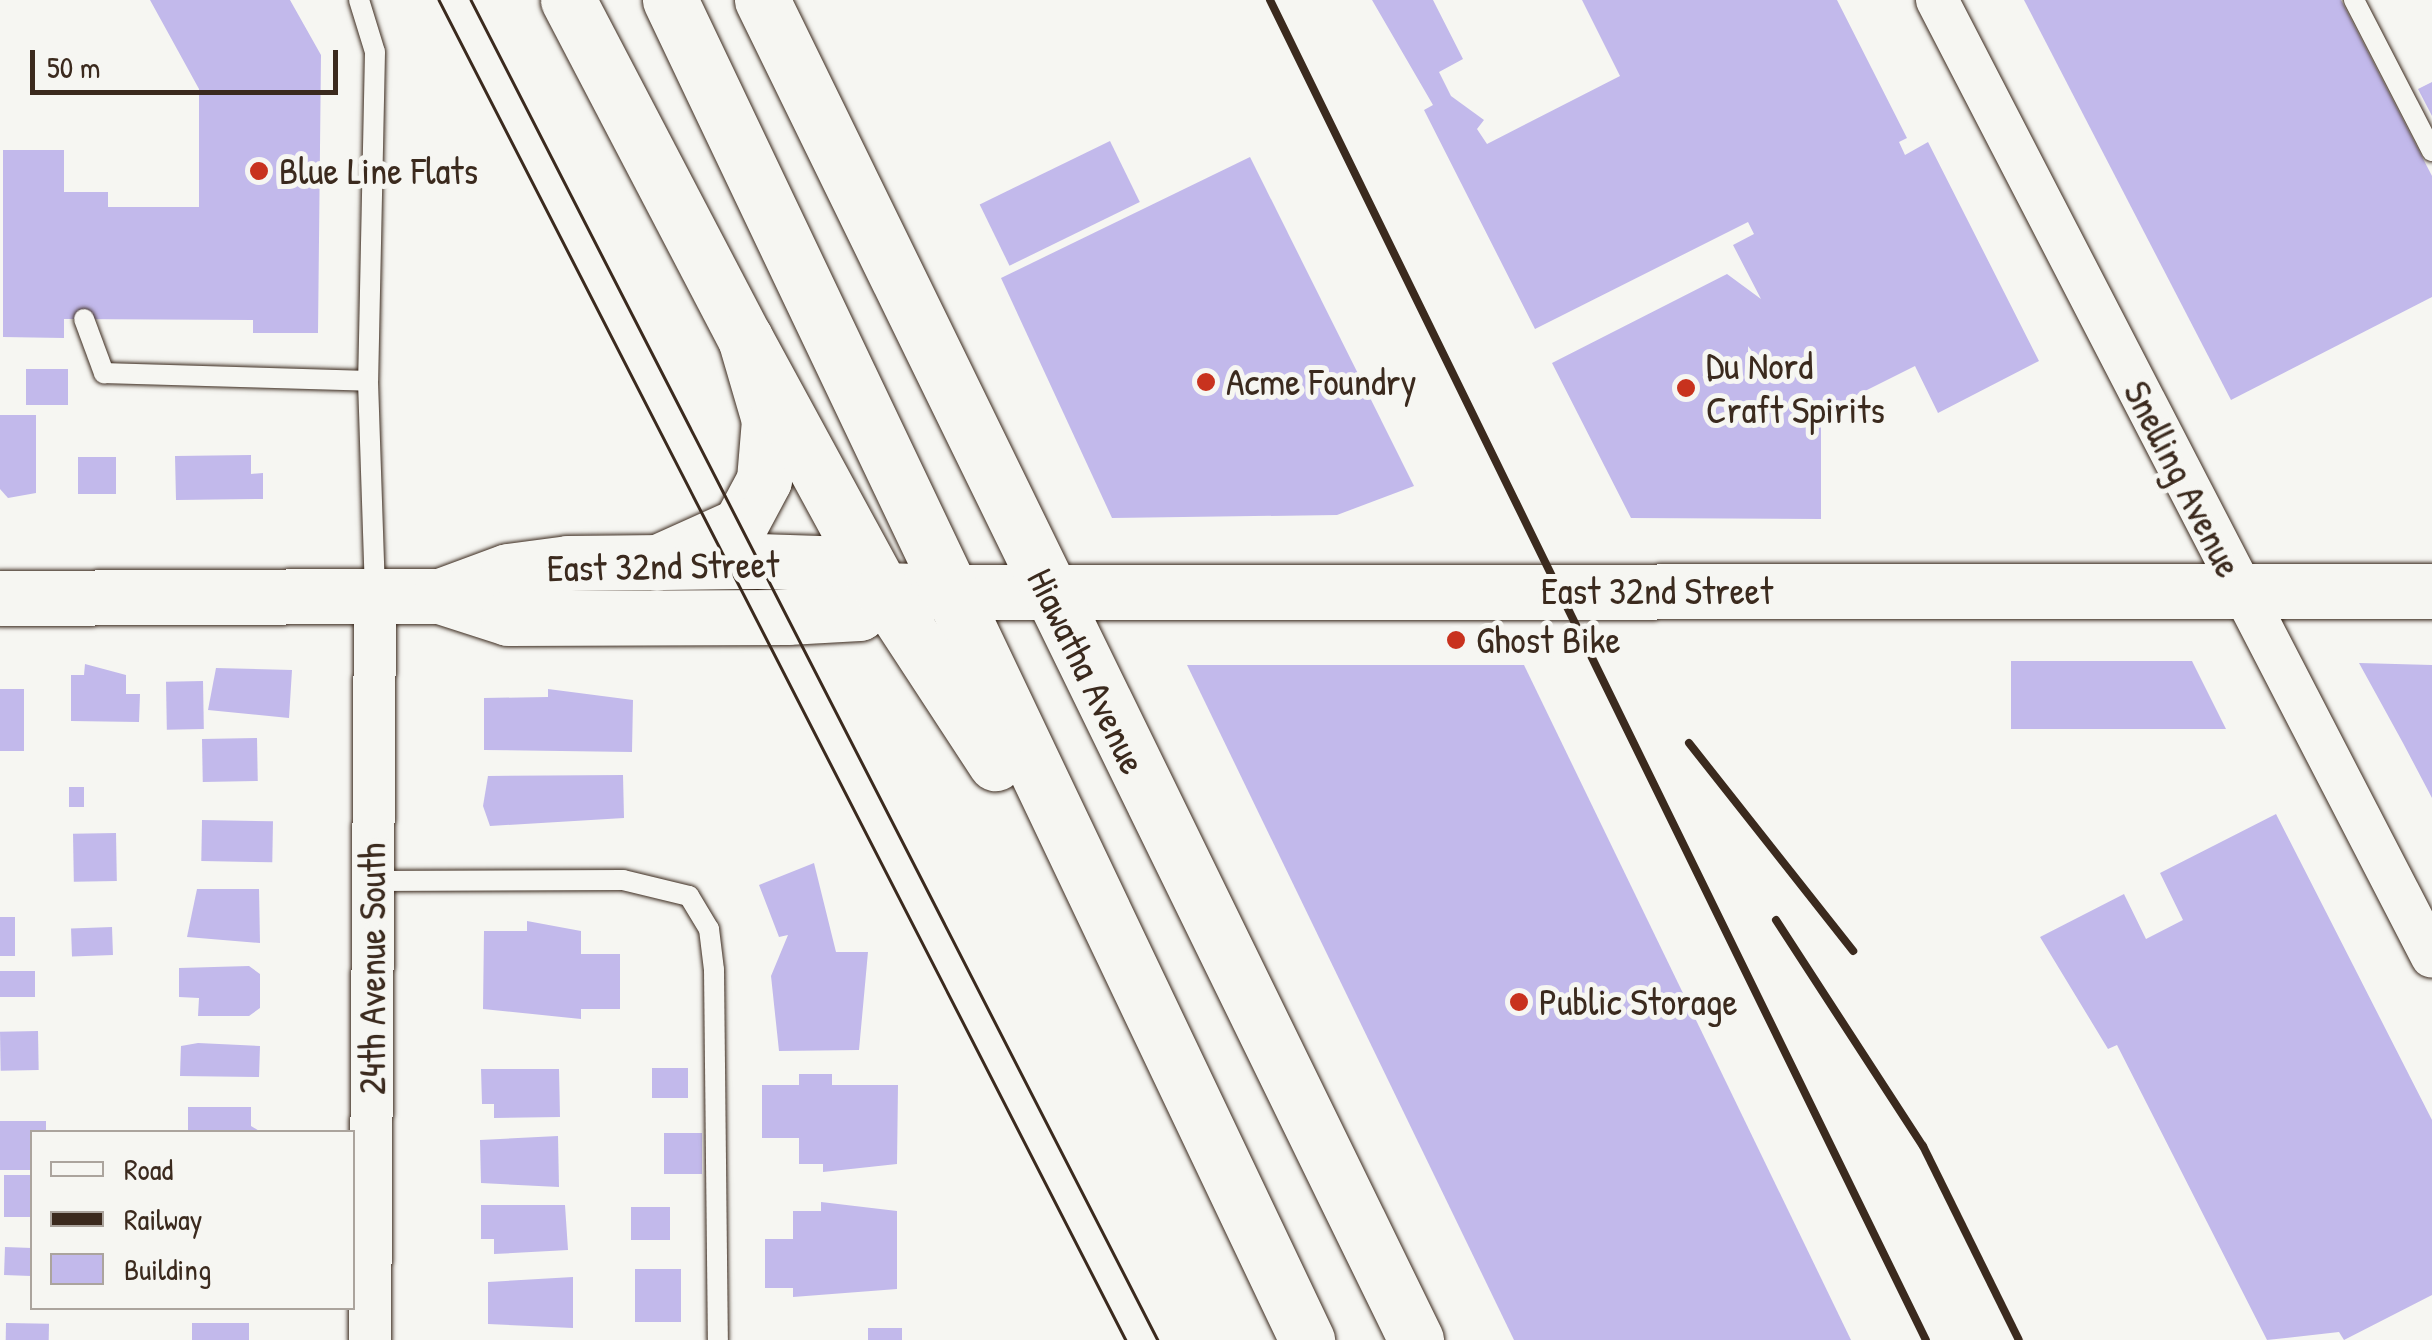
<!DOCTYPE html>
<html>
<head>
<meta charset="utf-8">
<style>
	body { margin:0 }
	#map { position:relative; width:2432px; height:1340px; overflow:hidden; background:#f6f6f2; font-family:"Patrick Hand",sans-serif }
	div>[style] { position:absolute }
	.building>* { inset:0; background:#c2b9eb; transform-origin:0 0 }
	.roads { filter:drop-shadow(0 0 2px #3b2a1e) drop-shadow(0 0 2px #3b2a1e) }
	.lane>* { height:20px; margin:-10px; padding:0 10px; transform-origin:10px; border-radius:10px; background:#f6f6f2 }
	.street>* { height:42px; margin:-21px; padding:0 21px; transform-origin:21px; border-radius:21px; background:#f6f6f2 }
	.secondary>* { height:55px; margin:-27.5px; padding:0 27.5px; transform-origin:27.5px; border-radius:27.5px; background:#f6f6f2 }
	.primary>* { height:55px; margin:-27.5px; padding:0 27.5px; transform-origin:27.5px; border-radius:27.5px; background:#f6f6f2 }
	.highway>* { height:55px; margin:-27.5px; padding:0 27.5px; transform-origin:27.5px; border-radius:27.5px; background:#f6f6f2 }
	.tram>* { height:2.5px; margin:-1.25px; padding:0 1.25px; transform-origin:1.25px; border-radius:1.25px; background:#3b2a1e }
	.rail>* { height:8px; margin:-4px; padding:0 4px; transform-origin:4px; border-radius:4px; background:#3b2a1e }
	.dots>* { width:28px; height:28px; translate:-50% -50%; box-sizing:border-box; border:5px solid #f6f6f2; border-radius:50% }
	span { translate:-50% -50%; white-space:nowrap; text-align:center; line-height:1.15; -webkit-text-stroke:10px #f6f6f2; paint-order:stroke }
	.poi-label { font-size:38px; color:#3b2a1e }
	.left { translate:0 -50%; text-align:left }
	.street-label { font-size:38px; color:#3b2a1e }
	.legend { position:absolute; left:30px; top:1130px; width:325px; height:180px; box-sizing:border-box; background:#f6f6f2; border:2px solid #aba49d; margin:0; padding:12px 18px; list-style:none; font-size:30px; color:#3b2a1e }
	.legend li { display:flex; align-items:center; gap:20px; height:50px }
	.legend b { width:50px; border:2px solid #aba49d }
	.scale { position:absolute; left:30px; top:50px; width:308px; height:45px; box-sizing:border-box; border:5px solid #3b2a1e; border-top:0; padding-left:12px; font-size:30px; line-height:35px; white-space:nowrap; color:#3b2a1e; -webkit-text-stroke:8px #f6f6f2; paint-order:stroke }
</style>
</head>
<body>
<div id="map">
	<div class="building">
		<i style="clip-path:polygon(150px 0,290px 0,321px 55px,318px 333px,253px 333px,253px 320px,64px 319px,64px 338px,3px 337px,3px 150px,64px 150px,64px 192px,108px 192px,108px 207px,199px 207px,199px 89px)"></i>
		<i style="clip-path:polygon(1372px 0,1433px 0,1463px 59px,1439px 72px,1451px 96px,1484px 120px,1477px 129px,1487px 144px,1620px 76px,1582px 0,1837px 0,1907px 138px,1899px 142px,1905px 155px,1928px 142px,2039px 361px,1938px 413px,1915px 366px,1821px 413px,1821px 519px,1631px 518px,1552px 363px,1727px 274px,1761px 299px,1733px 245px,1754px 234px,1748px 222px,1535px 329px,1424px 110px,1433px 105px)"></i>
		<i style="clip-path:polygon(2024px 0,2341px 0,2432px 176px,2432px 297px,2231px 400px)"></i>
		<i style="clip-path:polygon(2432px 82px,2432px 116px,2418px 89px)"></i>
		<i style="left:1110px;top:141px;width:68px;height:145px;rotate:64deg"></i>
		<i style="clip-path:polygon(1250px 157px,1414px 486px,1337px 515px,1112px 518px,1001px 278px)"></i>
		<i style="left:68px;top:369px;width:36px;height:42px;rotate:90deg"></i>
		<i style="clip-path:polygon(0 415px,36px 415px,36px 493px,8px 498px,0 489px)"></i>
		<i style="clip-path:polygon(251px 455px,251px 474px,263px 473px,263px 499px,176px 500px,175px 456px)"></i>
		<i style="left:78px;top:457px;width:38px;height:37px"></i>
		<i style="clip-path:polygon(2011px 661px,2192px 661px,2226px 729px,2011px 729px)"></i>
		<i style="clip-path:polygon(2359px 663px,2432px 665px,2432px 798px,2403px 743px)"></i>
		<i style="clip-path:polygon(85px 664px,126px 675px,126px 694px,140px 694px,139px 722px,71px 721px,71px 675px,84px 675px)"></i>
		<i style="clip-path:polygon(1187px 665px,1524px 665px,1851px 1340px,1514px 1340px)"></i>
		<i style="clip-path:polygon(216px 668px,292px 670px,289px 718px,208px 710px)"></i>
		<i style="left:203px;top:681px;width:48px;height:37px;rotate:89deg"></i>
		<i style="left:0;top:689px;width:24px;height:62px"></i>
		<i style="clip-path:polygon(548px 689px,633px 700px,632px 752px,484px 750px,484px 698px,548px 697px)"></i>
		<i style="left:257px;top:738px;width:43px;height:55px;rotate:89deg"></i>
		<i style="clip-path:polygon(623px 775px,624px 818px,490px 826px,483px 806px,488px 776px)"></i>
		<i style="left:69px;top:787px;width:15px;height:20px"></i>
		<i style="clip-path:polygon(2276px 814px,2432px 1120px,2432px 1295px,2344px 1340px,2339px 1332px,2267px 1340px,2117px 1045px,2108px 1049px,2040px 937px,2124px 894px,2146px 939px,2183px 920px,2160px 873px)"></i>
		<i style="left:202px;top:820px;width:71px;height:41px;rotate:1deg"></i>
		<i style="left:116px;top:833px;width:48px;height:43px;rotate:89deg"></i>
		<i style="clip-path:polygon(814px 863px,836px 952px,868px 952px,859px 1050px,779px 1051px,771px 976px,788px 935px,779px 937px,759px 885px)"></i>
		<i style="clip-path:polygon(197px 889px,259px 889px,260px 943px,187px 937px)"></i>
		<i style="left:0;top:917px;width:15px;height:39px"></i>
		<i style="clip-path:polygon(527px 921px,581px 931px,581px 954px,620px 954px,620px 1009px,581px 1009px,581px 1019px,483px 1009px,484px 931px,527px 931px)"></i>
		<i style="left:112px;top:927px;width:28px;height:41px;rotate:88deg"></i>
		<i style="clip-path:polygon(249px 966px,260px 974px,260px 1008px,249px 1016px,198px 1016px,199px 998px,179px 997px,179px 968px)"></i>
		<i style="left:35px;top:971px;width:26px;height:35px;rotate:90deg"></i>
		<i style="left:38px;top:1031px;width:39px;height:38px;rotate:89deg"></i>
		<i style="clip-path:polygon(198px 1043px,260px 1046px,259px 1077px,180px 1076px,181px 1046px)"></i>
		<i style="left:652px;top:1068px;width:36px;height:30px"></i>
		<i style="clip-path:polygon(481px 1069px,559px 1069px,560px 1117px,494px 1118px,494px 1104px,482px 1104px)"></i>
		<i style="clip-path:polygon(799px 1074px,832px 1074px,832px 1085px,898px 1085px,897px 1164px,823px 1172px,823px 1164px,799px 1164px,799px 1138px,762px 1138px,762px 1085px,799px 1085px)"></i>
		<i style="clip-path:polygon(188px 1107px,251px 1107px,251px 1126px,261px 1132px,188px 1132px)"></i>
		<i style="clip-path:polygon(0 1121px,46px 1121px,46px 1132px,32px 1132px,32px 1170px,0 1170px)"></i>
		<i style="left:664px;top:1133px;width:38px;height:41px"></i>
		<i style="clip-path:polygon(558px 1136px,559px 1187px,481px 1183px,480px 1140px)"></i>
		<i style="left:4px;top:1175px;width:28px;height:42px"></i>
		<i style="clip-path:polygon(821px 1202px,897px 1211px,897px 1289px,793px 1297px,793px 1288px,765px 1288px,765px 1239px,793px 1239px,793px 1211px,821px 1211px)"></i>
		<i style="clip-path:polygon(481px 1205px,565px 1205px,568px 1250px,494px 1254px,494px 1239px,481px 1239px)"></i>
		<i style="left:631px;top:1207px;width:39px;height:33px"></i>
		<i style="left:5px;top:1247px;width:27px;height:28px;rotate:2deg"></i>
		<i style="left:635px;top:1269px;width:46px;height:53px"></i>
		<i style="clip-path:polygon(573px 1277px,573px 1328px,488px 1324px,488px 1282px)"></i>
		<i style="left:6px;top:1323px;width:43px;height:17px;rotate:1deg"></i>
		<i style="left:249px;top:1323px;width:17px;height:57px;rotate:90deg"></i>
		<i style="left:868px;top:1328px;width:34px;height:12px"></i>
	</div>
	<div class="roads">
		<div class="lane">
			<i style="left:359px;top:0;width:54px;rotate:72.9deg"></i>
			<i style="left:375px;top:52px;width:329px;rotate:91.2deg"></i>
			<i style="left:368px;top:381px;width:215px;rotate:88.1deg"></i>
			<i style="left:2354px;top:0;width:170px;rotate:62.7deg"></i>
			<i style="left:84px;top:319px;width:58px;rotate:69.7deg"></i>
			<i style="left:104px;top:373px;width:264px;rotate:1.7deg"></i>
			<i style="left:372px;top:881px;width:251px;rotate:-0.2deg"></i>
			<i style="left:623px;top:880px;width:68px;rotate:13.6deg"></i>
			<i style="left:689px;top:896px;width:39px;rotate:59deg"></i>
			<i style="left:709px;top:929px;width:41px;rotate:83deg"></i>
			<i style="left:714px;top:970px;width:370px;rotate:89.4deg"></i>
		</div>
		<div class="street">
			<i style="left:1937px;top:0;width:1077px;rotate:62.65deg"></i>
			<i style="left:370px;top:1340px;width:742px;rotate:-89.61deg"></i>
		</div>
		<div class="secondary">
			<i style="left:440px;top:596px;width:72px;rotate:-20.2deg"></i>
			<i style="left:508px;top:571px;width:61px;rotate:-7.6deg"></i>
			<i style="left:568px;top:563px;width:190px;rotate:-0.6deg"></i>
			<i style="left:758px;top:561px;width:91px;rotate:1.9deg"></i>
			<i style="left:849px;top:564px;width:42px;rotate:38.2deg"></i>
			<i style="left:882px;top:590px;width:69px;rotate:1.7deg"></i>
			<i style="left:951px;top:592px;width:1481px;rotate:-0.04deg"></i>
			<i style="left:0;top:598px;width:440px;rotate:-0.3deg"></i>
			<i style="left:440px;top:596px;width:71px;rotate:17.9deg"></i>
			<i style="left:508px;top:618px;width:279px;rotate:-0.2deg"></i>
			<i style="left:787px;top:617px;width:72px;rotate:-3.2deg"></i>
			<i style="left:859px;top:613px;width:33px;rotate:-45deg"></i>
		</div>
		<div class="primary">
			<i style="left:568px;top:0;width:382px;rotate:62.4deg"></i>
			<i style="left:745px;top:338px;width:85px;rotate:73.7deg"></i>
			<i style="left:769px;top:420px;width:60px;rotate:94.8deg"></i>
			<i style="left:764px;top:480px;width:51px;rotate:118.1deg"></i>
			<i style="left:740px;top:525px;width:92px;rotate:155.7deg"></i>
		</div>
		<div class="highway">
			<i style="left:670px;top:0;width:1484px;rotate:64.57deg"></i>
			<i style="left:762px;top:0;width:1491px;rotate:63.98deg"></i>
			<i style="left:745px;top:338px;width:287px;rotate:61.5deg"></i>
			<i style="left:882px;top:590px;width:207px;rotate:56.8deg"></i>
		</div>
	</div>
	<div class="tram">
		<i style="left:439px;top:0;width:1506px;rotate:62.86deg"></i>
		<i style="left:471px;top:0;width:1506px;rotate:62.86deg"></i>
	</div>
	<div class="rail">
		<i style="left:1270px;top:0;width:1492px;rotate:63.92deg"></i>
		<i style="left:1689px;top:743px;width:265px;rotate:51.7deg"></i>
		<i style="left:1776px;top:920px;width:270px;rotate:57deg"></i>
		<i style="left:1923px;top:1146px;width:216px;rotate:63.7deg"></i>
	</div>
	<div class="dots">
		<i style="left:259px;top:171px;background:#c8321e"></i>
		<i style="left:1206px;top:382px;background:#c8321e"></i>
		<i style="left:1686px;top:388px;background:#c8321e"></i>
		<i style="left:1456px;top:640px;background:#c8321e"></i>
		<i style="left:1519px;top:1002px;background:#c8321e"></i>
	</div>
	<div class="poi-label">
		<span class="left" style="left:279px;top:171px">Blue Line Flats</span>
		<span class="left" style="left:1706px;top:388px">Du Nord<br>Craft Spirits</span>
		<span class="left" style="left:1226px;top:382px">Acme Foundry</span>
		<span class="left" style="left:1476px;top:640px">Ghost Bike</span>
		<span class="left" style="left:1539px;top:1002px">Public Storage</span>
	</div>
	<div class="street-label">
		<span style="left:2183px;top:479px;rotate:63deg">Snelling Avenue</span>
		<span style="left:663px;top:566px;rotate:-1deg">East 32nd Street</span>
		<span style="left:1657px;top:591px">East 32nd Street</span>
		<span style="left:1087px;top:671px;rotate:64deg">Hiawatha Avenue</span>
		<span style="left:372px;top:969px;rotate:-90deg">24th Avenue South</span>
	</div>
	<ul class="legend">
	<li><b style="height:12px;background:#f6f6f2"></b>Road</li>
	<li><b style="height:12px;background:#3b2a1e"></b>Railway</li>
	<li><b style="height:28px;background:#c2b9eb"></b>Building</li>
	</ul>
	<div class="scale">50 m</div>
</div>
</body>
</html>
